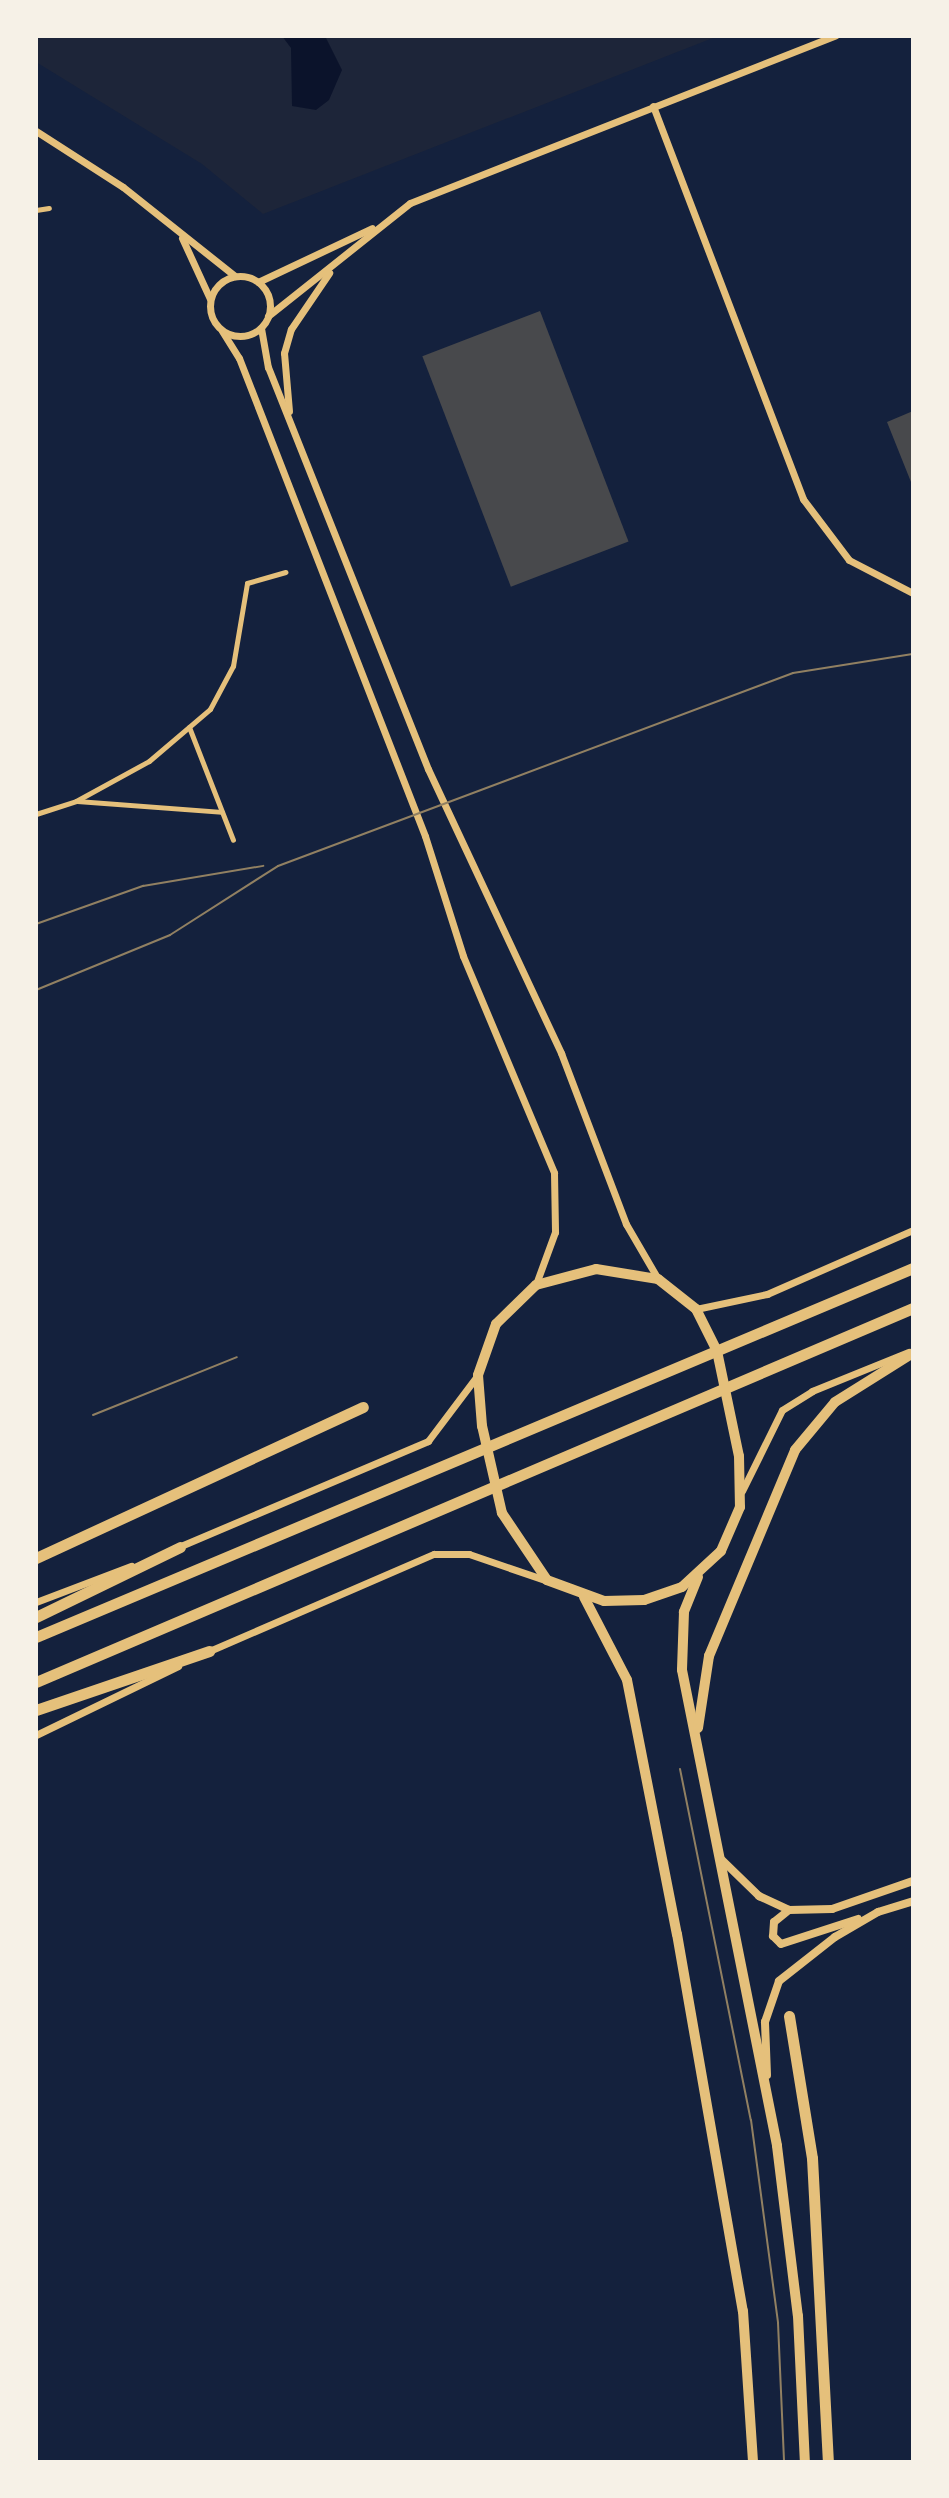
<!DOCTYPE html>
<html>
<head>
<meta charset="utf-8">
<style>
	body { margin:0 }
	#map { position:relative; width:949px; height:2498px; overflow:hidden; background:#14213d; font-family:"DM Sans",sans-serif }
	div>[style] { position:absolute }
	.green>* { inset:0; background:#1d2539 }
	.water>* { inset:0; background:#0b132b }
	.building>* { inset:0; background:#48494c; transform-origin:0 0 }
	.pedestrian>* { height:5px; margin:-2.5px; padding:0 2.5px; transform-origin:2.5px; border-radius:2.5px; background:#e5c07b }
	.minor>* { height:7px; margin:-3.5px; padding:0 3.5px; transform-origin:3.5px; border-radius:3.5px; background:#e5c07b }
	.minor>.ring { margin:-3.5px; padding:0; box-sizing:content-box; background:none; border:7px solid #e5c07b; border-radius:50% }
	.tertiary>* { height:8px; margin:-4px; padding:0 4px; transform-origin:4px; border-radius:4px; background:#e5c07b }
	.secondary>* { height:10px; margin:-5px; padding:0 5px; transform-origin:5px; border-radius:5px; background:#e5c07b }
	.primary>* { height:11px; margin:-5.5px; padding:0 5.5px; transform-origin:5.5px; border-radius:5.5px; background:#e5c07b }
	.tram>* { height:2px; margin:-1px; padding:0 1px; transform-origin:1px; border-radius:1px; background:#918062 }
	span { translate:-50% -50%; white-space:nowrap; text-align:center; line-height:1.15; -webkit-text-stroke:6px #f6f1e7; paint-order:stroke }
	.frame { position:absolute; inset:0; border:38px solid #f6f1e7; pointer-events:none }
</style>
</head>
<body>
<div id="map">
	<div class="green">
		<i style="clip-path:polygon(36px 36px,718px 36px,263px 214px,202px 164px,36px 62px)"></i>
	</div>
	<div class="water">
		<i style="clip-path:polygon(282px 36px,325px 36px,342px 70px,329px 100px,316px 110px,292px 106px,291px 48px)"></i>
	</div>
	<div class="building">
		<i style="left:540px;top:311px;width:247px;height:126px;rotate:69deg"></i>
		<i style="clip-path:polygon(913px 411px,913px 487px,887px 422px)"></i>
	</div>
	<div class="pedestrian">
		<i style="left:36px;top:210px;width:13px;rotate:-9deg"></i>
		<i style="left:189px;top:727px;width:121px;rotate:68.7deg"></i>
		<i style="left:77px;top:801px;width:145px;rotate:4.3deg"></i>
		<i style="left:36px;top:814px;width:42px;rotate:-18deg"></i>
		<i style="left:76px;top:801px;width:83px;rotate:-28.7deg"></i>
		<i style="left:149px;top:761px;width:80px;rotate:-40.4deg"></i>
		<i style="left:210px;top:709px;width:49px;rotate:-61.9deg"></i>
		<i style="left:233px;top:666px;width:84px;rotate:-80.4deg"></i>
		<i style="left:247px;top:583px;width:40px;rotate:-16deg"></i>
	</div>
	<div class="minor">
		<i style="left:653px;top:106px;width:421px;rotate:69.1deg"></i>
		<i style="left:803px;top:499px;width:76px;rotate:53deg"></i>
		<i style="left:849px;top:560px;width:72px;rotate:27.3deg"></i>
		<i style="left:36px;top:131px;width:103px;rotate:32.8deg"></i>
		<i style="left:123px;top:187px;width:143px;rotate:38.5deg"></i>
		<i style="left:182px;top:238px;width:67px;rotate:65.3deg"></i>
		<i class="ring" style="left:210px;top:276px;width:53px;height:53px"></i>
		<i style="left:258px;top:282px;width:126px;rotate:-25.3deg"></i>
		<i style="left:268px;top:316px;width:181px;rotate:-38.5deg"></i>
		<i style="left:410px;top:203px;width:457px;rotate:-21.5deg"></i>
		<i style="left:261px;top:328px;width:40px;rotate:80deg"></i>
		<i style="left:268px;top:367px;width:433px;rotate:68.3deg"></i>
		<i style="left:428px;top:769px;width:314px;rotate:64.9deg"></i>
		<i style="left:561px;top:1053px;width:183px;rotate:69.2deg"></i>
		<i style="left:626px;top:1224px;width:64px;rotate:59.8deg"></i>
		<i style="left:222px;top:331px;width:32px;rotate:58deg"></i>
		<i style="left:239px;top:358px;width:513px;rotate:68.74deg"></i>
		<i style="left:425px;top:836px;width:126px;rotate:72.4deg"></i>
		<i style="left:463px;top:956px;width:235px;rotate:67.2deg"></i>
		<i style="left:554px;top:1173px;width:59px;rotate:89deg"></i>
		<i style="left:555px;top:1232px;width:55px;rotate:110.1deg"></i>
		<i style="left:289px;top:411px;width:58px;rotate:-94.9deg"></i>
		<i style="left:284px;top:353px;width:25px;rotate:-74deg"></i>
		<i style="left:291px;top:329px;width:68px;rotate:-55.8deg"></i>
		<i style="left:696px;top:1309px;width:73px;rotate:-11.9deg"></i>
		<i style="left:767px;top:1294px;width:159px;rotate:-23.7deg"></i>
		<i style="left:742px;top:1491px;width:90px;rotate:-63.7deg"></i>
		<i style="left:782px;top:1410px;width:36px;rotate:-32deg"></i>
		<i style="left:812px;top:1391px;width:104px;rotate:-22.1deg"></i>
		<i style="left:176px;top:1548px;width:274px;rotate:-23deg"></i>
		<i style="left:428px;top:1441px;width:81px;rotate:-53deg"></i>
		<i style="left:36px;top:1602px;width:102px;rotate:-20.8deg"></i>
		<i style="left:207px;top:1652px;width:247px;rotate:-23.4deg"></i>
		<i style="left:434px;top:1554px;width:35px"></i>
		<i style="left:469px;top:1554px;width:80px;rotate:18.9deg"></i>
		<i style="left:36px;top:1735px;width:158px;rotate:-25.9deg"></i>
	</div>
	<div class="tertiary">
		<i style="left:722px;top:1860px;width:52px;rotate:44.2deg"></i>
		<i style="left:759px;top:1896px;width:33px;rotate:25deg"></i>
		<i style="left:789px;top:1910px;width:43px;rotate:-1.3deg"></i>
		<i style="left:832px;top:1909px;width:86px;rotate:-19.1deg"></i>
		<i style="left:789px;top:1910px;width:19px;rotate:141deg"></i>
		<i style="left:774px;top:1922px;width:14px;rotate:94deg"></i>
		<i style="left:773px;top:1936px;width:11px;rotate:45deg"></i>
		<i style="left:781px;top:1944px;width:81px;rotate:-18deg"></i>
		<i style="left:767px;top:2075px;width:53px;rotate:-92.2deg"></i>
		<i style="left:765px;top:2022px;width:43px;rotate:-71.1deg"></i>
		<i style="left:779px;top:1981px;width:71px;rotate:-38.2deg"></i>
		<i style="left:835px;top:1937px;width:50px;rotate:-30.2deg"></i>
		<i style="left:878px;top:1912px;width:37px;rotate:-17deg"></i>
	</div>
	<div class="secondary">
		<i style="left:596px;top:1269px;width:63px;rotate:9.2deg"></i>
		<i style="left:658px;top:1279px;width:48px;rotate:38.3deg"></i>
		<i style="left:696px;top:1309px;width:47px;rotate:63.4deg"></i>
		<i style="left:717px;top:1351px;width:107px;rotate:78.2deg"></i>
		<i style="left:739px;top:1456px;width:51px;rotate:88.9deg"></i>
		<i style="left:740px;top:1507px;width:48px;rotate:113.4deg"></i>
		<i style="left:721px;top:1551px;width:53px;rotate:137.3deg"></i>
		<i style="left:682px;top:1587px;width:40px;rotate:161.1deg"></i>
		<i style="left:644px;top:1600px;width:40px;rotate:178.6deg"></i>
		<i style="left:604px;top:1601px;width:61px;rotate:-159.8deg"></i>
		<i style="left:547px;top:1580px;width:81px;rotate:-123.9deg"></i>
		<i style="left:502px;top:1513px;width:89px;rotate:-102.9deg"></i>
		<i style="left:482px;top:1426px;width:51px;rotate:-94.5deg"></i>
		<i style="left:478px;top:1375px;width:54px;rotate:-70.6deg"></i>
		<i style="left:496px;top:1324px;width:56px;rotate:-44.3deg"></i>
		<i style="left:536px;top:1285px;width:62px;rotate:-14.9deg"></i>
		<i style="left:698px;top:1577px;width:38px;rotate:112deg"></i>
		<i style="left:684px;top:1612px;width:58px;rotate:92deg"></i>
		<i style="left:682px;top:1670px;width:485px;rotate:78.7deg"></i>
		<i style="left:777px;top:2146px;width:171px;rotate:83deg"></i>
		<i style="left:798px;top:2316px;width:146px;rotate:87.3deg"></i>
		<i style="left:584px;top:1597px;width:93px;rotate:62.6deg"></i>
		<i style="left:627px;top:1680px;width:259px;rotate:78.9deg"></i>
		<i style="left:677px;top:1934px;width:383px;rotate:80.1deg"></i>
		<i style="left:743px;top:2311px;width:151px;rotate:86.2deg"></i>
		<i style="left:698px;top:1728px;width:73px;rotate:-81.3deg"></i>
		<i style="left:709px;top:1656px;width:223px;rotate:-67.3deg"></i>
		<i style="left:795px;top:1450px;width:62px;rotate:-50.2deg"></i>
		<i style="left:835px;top:1402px;width:92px;rotate:-32.1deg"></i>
	</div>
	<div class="primary">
		<i style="left:36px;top:1558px;width:360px;rotate:-24.8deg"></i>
		<i style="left:36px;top:1617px;width:160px;rotate:-25.9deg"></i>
		<i style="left:36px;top:1637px;width:951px;rotate:-22.82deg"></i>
		<i style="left:36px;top:1682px;width:953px;rotate:-23.1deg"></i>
		<i style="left:36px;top:1710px;width:183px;rotate:-18.8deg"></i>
		<i style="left:789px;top:2016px;width:144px;rotate:80.8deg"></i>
		<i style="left:812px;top:2158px;width:304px;rotate:87deg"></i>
	</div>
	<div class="tram">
		<i style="left:36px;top:924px;width:114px;rotate:-19.6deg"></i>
		<i style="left:143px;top:886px;width:122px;rotate:-9.5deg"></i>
		<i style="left:36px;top:990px;width:145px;rotate:-22.3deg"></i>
		<i style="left:170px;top:935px;width:128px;rotate:-32.6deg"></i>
		<i style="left:278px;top:866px;width:550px;rotate:-20.54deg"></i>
		<i style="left:793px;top:673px;width:121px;rotate:-9deg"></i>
		<i style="left:93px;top:1415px;width:155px;rotate:-21.9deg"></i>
		<i style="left:680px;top:1769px;width:358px;rotate:78.6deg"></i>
		<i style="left:751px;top:2120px;width:205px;rotate:82.4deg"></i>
		<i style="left:778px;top:2323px;width:139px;rotate:87.5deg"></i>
	</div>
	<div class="frame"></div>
</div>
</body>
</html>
